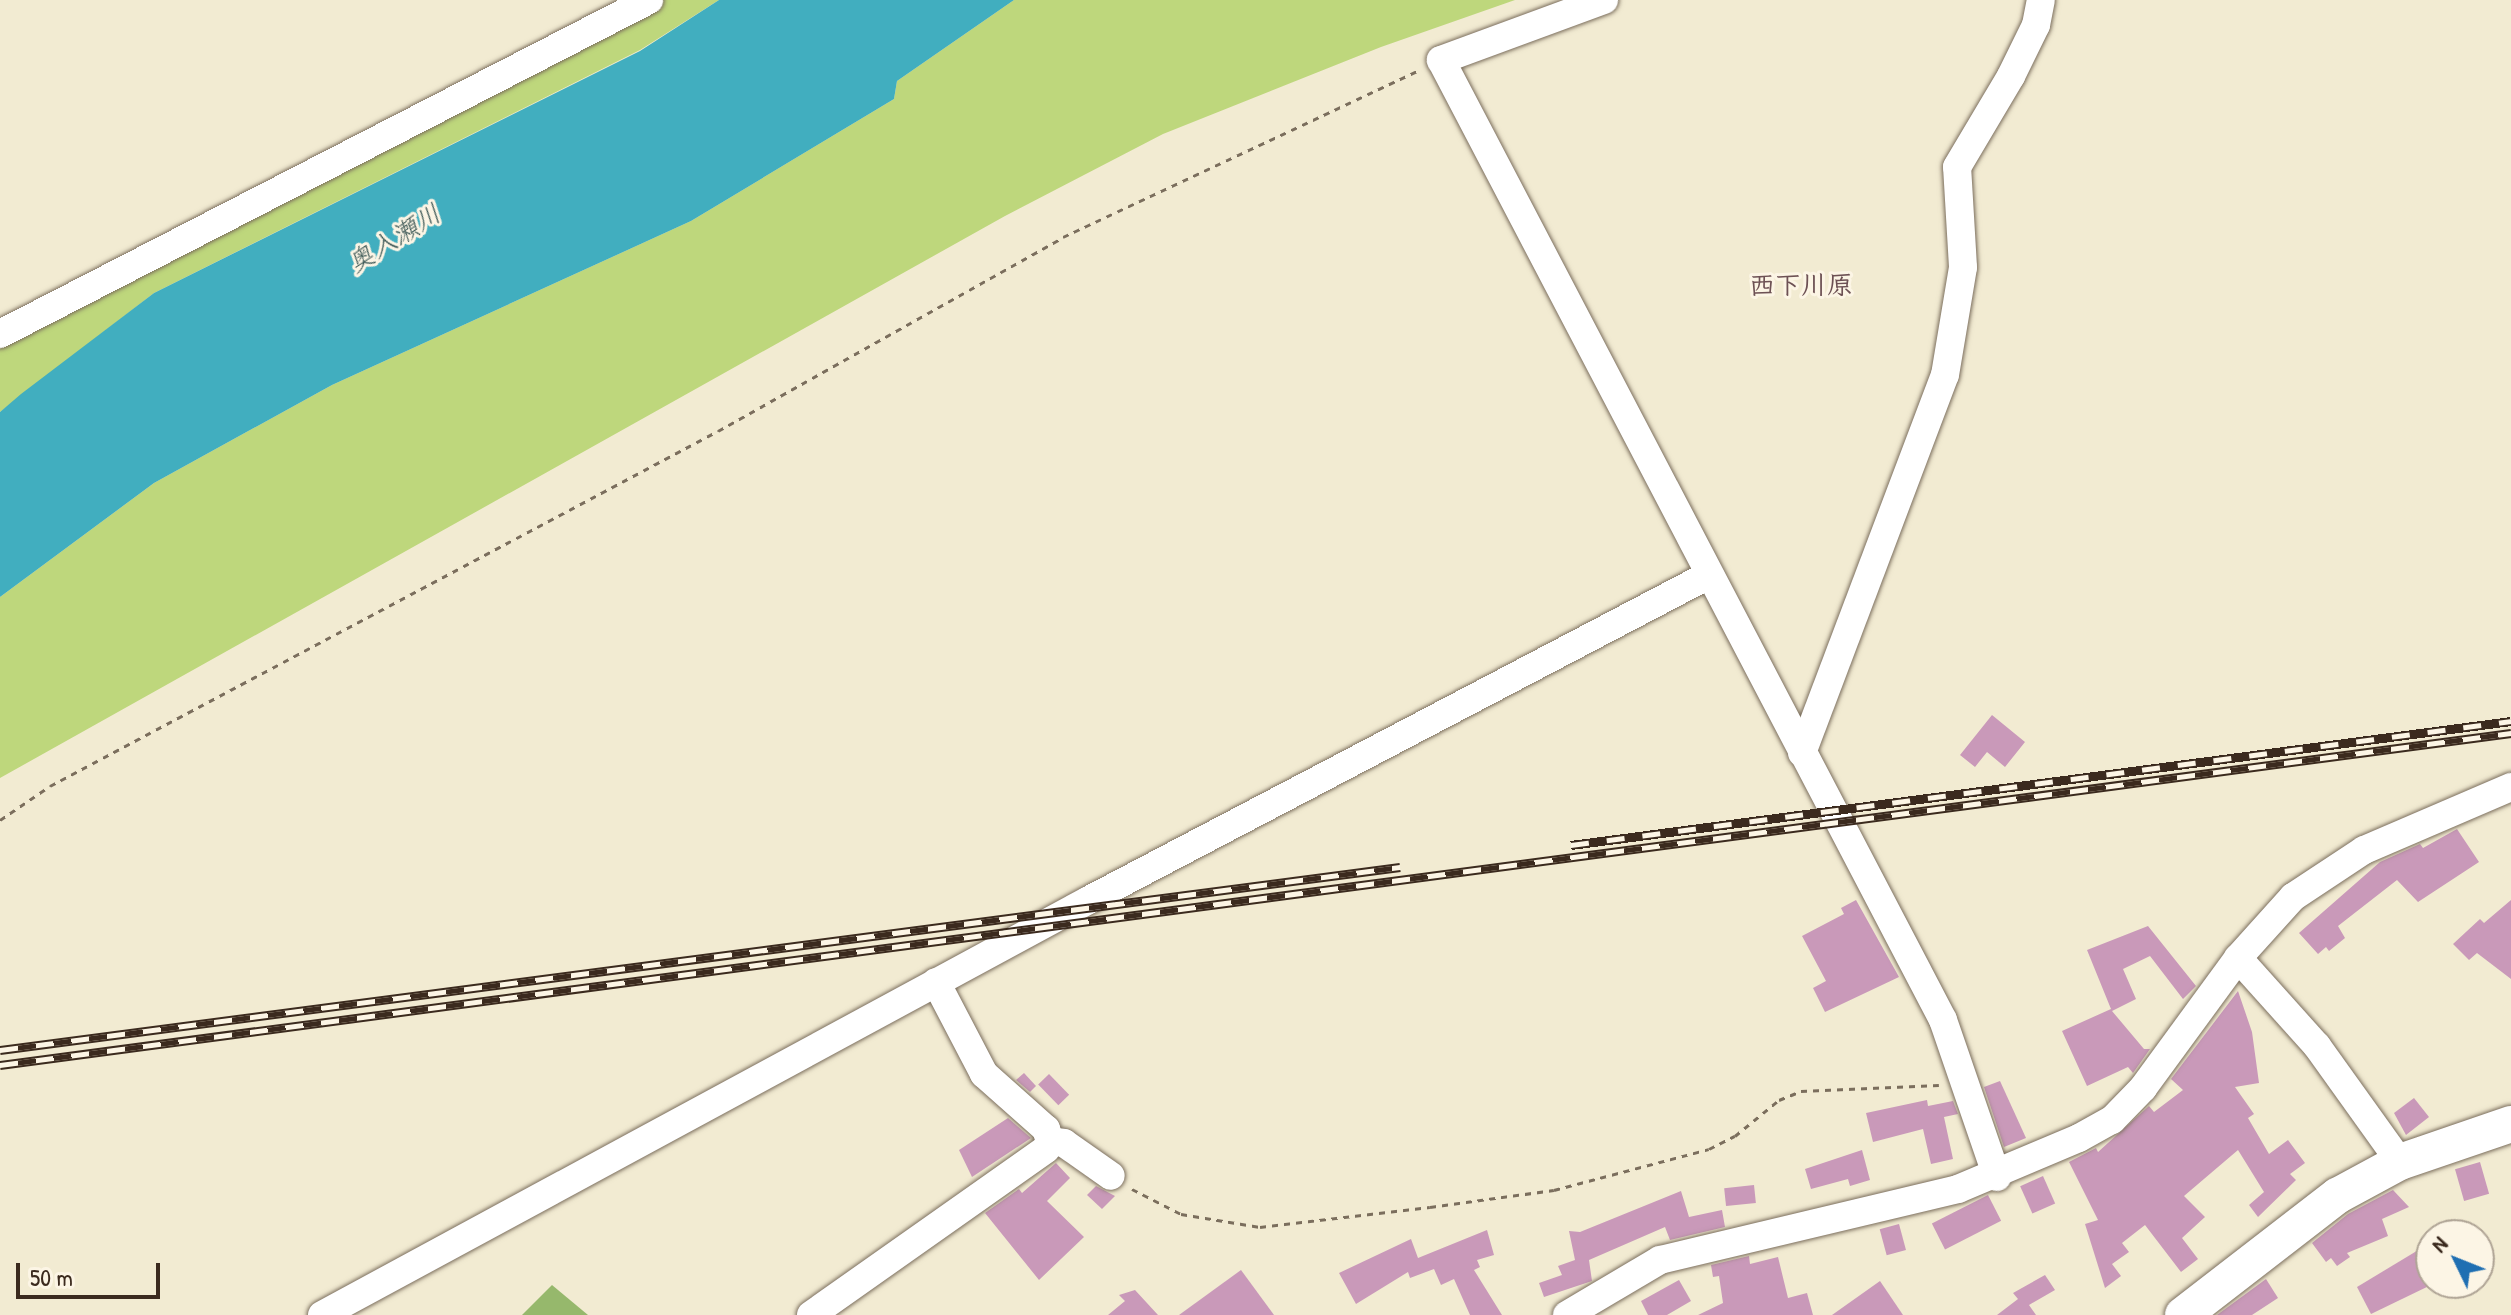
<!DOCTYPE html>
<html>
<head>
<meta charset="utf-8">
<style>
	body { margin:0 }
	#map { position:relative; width:2511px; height:1315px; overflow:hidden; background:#f2ebd2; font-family:"Patrick Hand","Klee One",sans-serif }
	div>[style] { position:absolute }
	.green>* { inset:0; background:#bed77c }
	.forest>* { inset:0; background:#96b86c }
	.water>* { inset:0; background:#41aebf }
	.building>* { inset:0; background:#c999b9; transform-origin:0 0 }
	.path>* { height:3px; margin-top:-1.5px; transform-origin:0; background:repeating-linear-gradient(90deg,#7b6e5d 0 6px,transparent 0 12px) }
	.roads { filter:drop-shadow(0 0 2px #7b6e5d) drop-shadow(0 0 2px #7b6e5d) }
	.minor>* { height:28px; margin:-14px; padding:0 14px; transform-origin:14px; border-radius:14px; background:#fff }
	.major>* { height:36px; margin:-18px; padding:0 18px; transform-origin:18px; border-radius:18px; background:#fff }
	.rail>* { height:9px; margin-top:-4.5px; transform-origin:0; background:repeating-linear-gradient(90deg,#fcf5e5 0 18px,#3b2a1e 0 36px); box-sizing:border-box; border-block:2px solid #3b2a1e }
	span { translate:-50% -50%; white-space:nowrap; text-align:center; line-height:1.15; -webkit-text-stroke:6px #fcf5e5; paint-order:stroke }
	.water-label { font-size:26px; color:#3d5856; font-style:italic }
	.neighbourhood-label { font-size:26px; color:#6d5154; font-weight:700 }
	.north { position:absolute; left:2415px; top:1219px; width:80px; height:80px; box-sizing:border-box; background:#fcf5e5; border:2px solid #afa495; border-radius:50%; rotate:313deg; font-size:22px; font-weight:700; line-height:32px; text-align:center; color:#3b2a1e }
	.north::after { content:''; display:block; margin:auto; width:28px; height:36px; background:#1f6fb2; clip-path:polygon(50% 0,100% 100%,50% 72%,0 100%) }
	.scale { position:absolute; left:16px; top:1263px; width:144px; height:36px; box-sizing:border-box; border:4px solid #3b2a1e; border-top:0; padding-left:10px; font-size:24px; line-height:28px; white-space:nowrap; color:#3b2a1e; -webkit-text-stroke:6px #fcf5e5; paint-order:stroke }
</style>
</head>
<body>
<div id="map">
	<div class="green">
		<i style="clip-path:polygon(661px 0,719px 0,640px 50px,154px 293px,0 412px,0 342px)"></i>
		<i style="clip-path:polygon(1014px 0,1515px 0,1381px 47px,1163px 134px,1005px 216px,0 778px,0 597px,154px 483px,332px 385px,691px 221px,894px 99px,897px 81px)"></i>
	</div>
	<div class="forest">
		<i style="clip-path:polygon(552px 1285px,588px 1315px,522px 1315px)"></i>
	</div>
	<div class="water">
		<i style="clip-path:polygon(719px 0,1014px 0,897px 81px,894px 99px,691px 221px,332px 385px,154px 483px,0 597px,0 412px,21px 394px,154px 293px,640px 51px)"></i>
	</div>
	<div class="building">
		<i style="clip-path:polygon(1992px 715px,2025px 742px,2005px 767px,1987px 752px,1975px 767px,1960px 755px)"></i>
		<i style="clip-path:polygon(2457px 829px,2479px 862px,2418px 902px,2397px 880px,2338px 926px,2345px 938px,2329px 951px,2326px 947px,2318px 954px,2299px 933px,2380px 862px,2420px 844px,2423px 848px)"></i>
		<i style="clip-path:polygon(1856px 900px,1899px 977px,1825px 1012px,1813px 988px,1826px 981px,1802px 936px,1844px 914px,1841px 908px)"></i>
		<i style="clip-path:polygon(2511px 900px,2511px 979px,2477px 953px,2469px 960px,2453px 944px,2480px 919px,2484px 923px)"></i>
		<i style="clip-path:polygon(2148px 926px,2196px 986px,2183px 999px,2150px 956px,2123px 969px,2136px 999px,2112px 1011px,2144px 1049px,2150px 1049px,2133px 1073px,2128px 1067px,2087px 1086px,2062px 1031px,2111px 1009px,2087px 950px)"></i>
		<i style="clip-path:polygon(2238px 991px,2252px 1032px,2259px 1083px,2235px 1087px,2254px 1114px,2248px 1118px,2269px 1154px,2288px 1140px,2305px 1163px,2290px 1174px,2296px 1180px,2258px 1217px,2249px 1205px,2264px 1192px,2238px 1150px,2184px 1196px,2205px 1217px,2182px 1238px,2198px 1259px,2181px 1272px,2145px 1225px,2122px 1243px,2129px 1252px,2112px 1264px,2121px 1276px,2105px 1288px,2085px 1224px,2098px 1220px,2069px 1162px,2096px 1148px,2098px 1152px,2149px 1106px,2154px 1112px,2183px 1090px,2171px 1079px)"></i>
		<i style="clip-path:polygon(1024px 1073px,1036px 1086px,1030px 1092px,1016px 1080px)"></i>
		<i style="left:1049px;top:1074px;width:29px;height:15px;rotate:46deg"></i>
		<i style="clip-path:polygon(2000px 1081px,2026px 1138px,2004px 1147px,1984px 1087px)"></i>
		<i style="clip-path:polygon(2414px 1098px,2429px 1117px,2406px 1135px,2394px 1113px)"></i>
		<i style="clip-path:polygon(1927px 1100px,1928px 1106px,1953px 1101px,1958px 1114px,1944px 1117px,1953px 1159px,1931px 1164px,1923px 1129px,1873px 1142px,1866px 1113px)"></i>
		<i style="clip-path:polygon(1008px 1118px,1031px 1138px,972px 1177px,959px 1150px)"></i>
		<i style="clip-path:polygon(1862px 1150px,1870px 1180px,1850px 1186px,1848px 1179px,1811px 1189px,1805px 1169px)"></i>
		<i style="left:2480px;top:1162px;width:33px;height:26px;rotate:74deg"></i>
		<i style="clip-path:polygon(1056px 1163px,1070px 1178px,1047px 1201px,1084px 1237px,1039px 1280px,985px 1213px,1019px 1189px,1022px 1193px)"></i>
		<i style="left:2043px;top:1176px;width:30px;height:25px;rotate:66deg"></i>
		<i style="left:1754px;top:1185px;width:18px;height:30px;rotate:84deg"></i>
		<i style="clip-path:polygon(1096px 1186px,1115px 1196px,1102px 1209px,1087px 1195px)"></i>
		<i style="clip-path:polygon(2393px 1190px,2409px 1207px,2382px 1219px,2388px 1236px,2347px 1253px,2350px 1257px,2337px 1266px,2331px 1258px,2326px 1262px,2312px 1243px,2348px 1214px)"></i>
		<i style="clip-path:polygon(1681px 1191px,1689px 1217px,1722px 1210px,1725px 1227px,1670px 1240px,1665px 1227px,1589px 1260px,1592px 1281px,1544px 1297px,1539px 1283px,1562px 1275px,1558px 1266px,1575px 1260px,1569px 1231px,1580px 1232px)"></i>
		<i style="left:1988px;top:1195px;width:29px;height:63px;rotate:63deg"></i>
		<i style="left:1899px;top:1224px;width:27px;height:20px;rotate:75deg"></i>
		<i style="clip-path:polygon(1487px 1230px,1494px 1255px,1477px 1260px,1480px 1267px,1474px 1270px,1502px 1315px,1470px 1315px,1454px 1279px,1441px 1285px,1434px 1269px,1410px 1278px,1408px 1272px,1356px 1304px,1339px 1273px,1411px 1239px,1418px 1258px)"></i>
		<i style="clip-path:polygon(2420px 1249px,2431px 1285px,2371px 1314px,2357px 1287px)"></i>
		<i style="clip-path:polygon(1749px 1256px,1750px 1264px,1778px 1257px,1788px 1298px,1807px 1293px,1813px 1315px,1698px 1315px,1723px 1303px,1719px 1276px,1713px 1277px,1711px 1265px)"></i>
		<i style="clip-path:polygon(1241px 1270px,1274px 1315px,1179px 1315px)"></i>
		<i style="clip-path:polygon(2045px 1275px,2055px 1290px,2029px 1305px,2036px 1315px,1997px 1315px,2018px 1299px,2013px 1293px)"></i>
		<i style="clip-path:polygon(2266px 1279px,2278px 1298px,2252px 1315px,2217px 1315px)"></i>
		<i style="clip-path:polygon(1679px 1280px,1691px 1301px,1667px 1315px,1648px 1315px,1641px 1301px)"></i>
		<i style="clip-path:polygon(1880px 1281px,1903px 1315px,1832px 1315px)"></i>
		<i style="clip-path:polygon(1135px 1290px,1158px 1315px,1108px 1315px,1125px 1301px,1119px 1295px)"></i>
	</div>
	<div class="path">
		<i style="left:0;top:820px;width:60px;rotate:-34.2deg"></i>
		<i style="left:50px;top:786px;width:756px;rotate:-27.99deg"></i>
		<i style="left:718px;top:431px;width:396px;rotate:-29.3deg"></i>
		<i style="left:1063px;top:237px;width:395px;rotate:-25.1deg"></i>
		<i style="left:1132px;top:1189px;width:55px;rotate:27deg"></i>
		<i style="left:1181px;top:1214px;width:80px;rotate:9.3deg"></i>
		<i style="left:1260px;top:1227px;width:171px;rotate:-6.7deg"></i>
		<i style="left:1430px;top:1207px;width:125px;rotate:-7.8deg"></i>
		<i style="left:1554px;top:1190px;width:160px;rotate:-14.8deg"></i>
		<i style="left:1709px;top:1149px;width:29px;rotate:-27deg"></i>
		<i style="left:1735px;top:1136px;width:57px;rotate:-39.3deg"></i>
		<i style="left:1779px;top:1100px;width:24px;rotate:-22deg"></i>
		<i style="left:1801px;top:1091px;width:138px;rotate:-2.5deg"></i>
	</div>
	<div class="roads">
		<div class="minor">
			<i style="left:1604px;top:0;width:174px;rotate:159.8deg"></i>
			<i style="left:1441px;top:60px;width:1083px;rotate:62.39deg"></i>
			<i style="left:1943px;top:1020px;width:166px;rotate:71deg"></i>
			<i style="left:0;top:334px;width:730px;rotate:-27.23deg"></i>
			<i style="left:1802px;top:753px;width:404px;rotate:-69.3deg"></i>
			<i style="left:1945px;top:375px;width:109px;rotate:-80.5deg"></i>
			<i style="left:1963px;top:267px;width:100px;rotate:-93.4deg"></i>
			<i style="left:1957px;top:167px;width:106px;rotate:-59.3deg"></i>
			<i style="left:2011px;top:76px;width:57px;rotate:-63.9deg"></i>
			<i style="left:2036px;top:25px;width:25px;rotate:-79deg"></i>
			<i style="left:2238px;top:958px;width:118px;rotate:48.1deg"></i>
			<i style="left:2317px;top:1046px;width:143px;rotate:54.4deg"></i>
			<i style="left:936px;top:982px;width:104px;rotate:62.4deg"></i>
			<i style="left:984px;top:1074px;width:83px;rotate:41.6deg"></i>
			<i style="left:1046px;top:1129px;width:13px;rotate:72deg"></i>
			<i style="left:1050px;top:1141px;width:14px;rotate:8deg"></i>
			<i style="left:1064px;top:1143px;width:57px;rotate:35.1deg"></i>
			<i style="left:322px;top:1315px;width:872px;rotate:-28.42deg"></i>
			<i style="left:1089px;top:900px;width:698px;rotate:-27.67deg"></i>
			<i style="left:811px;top:1315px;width:288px;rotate:-35.2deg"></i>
			<i style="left:1046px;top:1149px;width:9px;rotate:-63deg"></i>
			<i style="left:1567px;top:1315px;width:108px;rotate:-30.6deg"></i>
			<i style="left:1660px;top:1260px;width:306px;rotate:-13.4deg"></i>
			<i style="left:1958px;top:1189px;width:131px;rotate:-22.9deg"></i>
			<i style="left:2079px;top:1138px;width:38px;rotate:-29deg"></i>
			<i style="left:2112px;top:1120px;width:45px;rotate:-45.9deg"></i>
			<i style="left:2143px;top:1088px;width:161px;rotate:-53.8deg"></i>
			<i style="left:2238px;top:958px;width:82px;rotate:-48deg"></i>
			<i style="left:2293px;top:897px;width:85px;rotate:-33.5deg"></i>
			<i style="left:2364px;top:850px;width:160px;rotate:-23.2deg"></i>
		</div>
		<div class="major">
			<i style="left:2183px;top:1315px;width:195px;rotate:-37.7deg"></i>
			<i style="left:2337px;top:1196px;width:72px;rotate:-28.4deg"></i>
			<i style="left:2400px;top:1162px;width:117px;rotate:-18.9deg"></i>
		</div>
	</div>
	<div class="rail">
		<i style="left:1571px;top:845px;width:948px;rotate:-7.51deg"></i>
		<i style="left:0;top:1050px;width:1412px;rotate:-7.45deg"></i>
		<i style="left:0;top:1065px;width:2533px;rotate:-7.53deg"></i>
	</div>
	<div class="water-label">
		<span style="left:394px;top:238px;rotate:-32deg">奥入瀬川</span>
	</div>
	<div class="neighbourhood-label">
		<span style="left:1801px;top:285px">西下川原</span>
	</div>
	<div class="north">N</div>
	<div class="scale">50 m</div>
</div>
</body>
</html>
